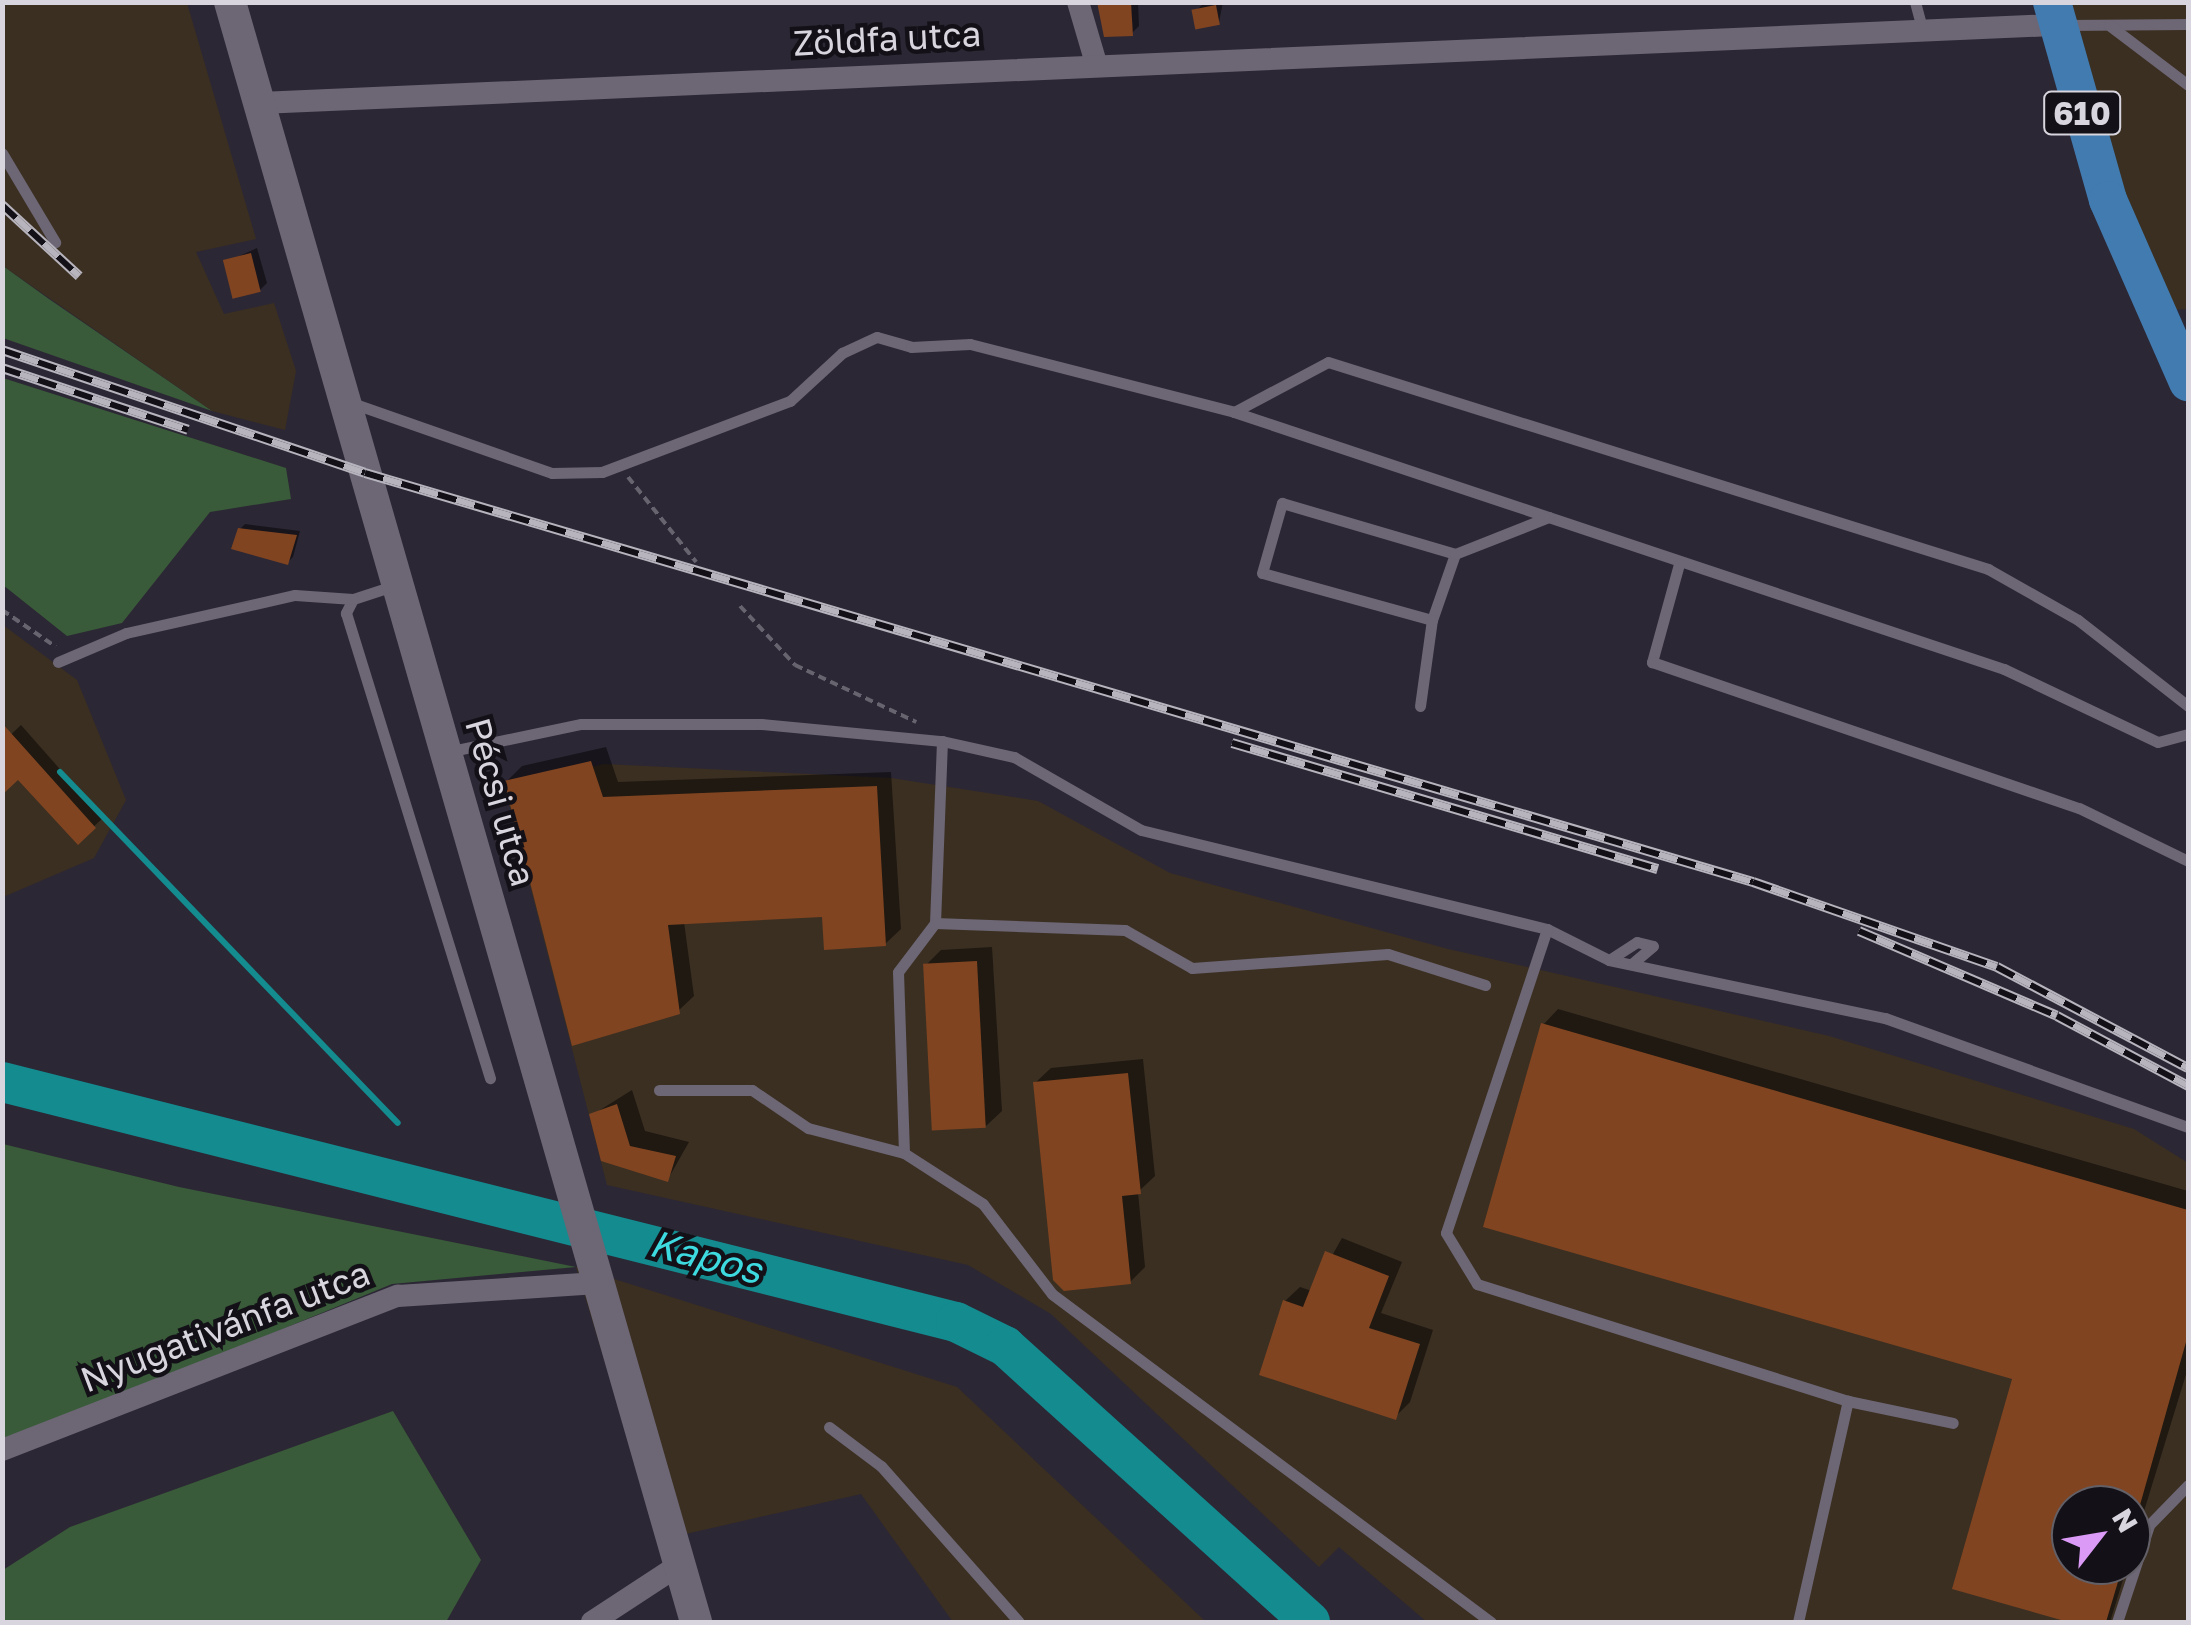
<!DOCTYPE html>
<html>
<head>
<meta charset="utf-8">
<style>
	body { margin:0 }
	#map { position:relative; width:2191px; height:1625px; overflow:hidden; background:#2c2734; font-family:"Golos Text",sans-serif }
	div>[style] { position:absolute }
	.industrial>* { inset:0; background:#3b2f21 }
	.green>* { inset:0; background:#395b39 }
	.shadow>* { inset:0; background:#0007 }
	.stream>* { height:6px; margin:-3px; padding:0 3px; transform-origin:3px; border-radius:3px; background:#138b8f }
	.river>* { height:40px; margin:-20px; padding:0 20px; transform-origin:20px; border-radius:20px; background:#138b8f }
	.building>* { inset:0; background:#804421; transform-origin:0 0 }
	.path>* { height:4px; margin-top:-2px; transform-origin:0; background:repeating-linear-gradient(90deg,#68646f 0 8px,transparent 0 13px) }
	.lane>* { height:11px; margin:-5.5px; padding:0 5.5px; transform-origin:5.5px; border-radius:5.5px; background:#6c6675 }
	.street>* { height:22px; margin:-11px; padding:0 11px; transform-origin:11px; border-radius:11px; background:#6c6675 }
	.secondary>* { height:32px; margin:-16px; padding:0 16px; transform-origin:16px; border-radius:16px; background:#6c6675 }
	.primary>* { height:38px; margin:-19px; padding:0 19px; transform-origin:19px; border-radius:19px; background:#417bb0 }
	.rail>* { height:10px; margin-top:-5px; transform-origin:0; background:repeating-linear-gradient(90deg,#131117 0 19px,#b7b4be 0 38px); box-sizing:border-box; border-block:2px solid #b7b4be }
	span { translate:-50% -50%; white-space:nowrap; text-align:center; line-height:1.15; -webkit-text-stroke:9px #131117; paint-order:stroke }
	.shield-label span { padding:2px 8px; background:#131117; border:2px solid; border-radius:8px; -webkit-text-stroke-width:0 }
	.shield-label { font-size:32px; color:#d8d5de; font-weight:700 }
	.street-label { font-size:35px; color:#d8d5de }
	.water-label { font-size:38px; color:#3ddae0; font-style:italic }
	.frame { position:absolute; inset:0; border:5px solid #d8d5de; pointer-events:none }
	.north { position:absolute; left:2051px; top:1485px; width:100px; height:100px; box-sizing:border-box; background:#131117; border:2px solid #625f67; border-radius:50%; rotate:59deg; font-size:28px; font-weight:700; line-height:40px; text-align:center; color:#d8d5de }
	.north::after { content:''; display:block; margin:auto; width:35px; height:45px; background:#da9af6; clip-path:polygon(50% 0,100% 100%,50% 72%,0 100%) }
</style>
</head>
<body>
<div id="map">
	<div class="industrial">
		<i style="clip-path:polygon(3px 3px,187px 3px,256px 239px,196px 252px,224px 314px,274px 303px,296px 371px,285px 430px,212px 411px,3px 266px)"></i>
		<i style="clip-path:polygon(2038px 3px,2188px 3px,2188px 309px,2148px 311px)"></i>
		<i style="clip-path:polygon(3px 625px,77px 680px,126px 800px,94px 858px,3px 897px)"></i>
		<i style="clip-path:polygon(evenodd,604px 764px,891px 778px,1038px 801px,1170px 873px,1448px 949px,1829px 1036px,2134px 1129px,2188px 1163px,2188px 1622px,1427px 1622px,1339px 1547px,1319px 1567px,1051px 1314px,968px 1265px,607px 1185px,505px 788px,604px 764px,2071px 1505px,2131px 1505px,2131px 1565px,2071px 1565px,2071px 1505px)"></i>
		<i style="clip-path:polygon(576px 1267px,957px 1387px,1206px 1622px,953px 1622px,861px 1494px,659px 1540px)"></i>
	</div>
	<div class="green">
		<i style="clip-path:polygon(3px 266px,49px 299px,212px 411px,3px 338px)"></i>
		<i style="clip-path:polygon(3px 378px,286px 468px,291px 499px,210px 512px,122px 623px,67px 636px,3px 585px)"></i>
		<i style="clip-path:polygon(3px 1144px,179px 1187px,576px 1267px,392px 1284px,3px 1444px)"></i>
		<i style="clip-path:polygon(393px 1411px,481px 1560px,446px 1622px,3px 1622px,3px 1570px,70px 1527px)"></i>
	</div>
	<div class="shadow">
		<i style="clip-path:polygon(1101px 2px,1138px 2px,1139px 26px,1132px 33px)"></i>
		<i style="clip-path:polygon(1223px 2px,1219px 22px,1195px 12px,1202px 5px)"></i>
		<i style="clip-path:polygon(257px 248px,267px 283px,260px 290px,226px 262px)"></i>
		<i style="clip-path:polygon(245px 524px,300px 531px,293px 557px,288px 562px,240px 529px)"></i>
		<i style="clip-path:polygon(21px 725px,103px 818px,78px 841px,2px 743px)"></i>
		<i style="clip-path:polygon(606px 747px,618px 782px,891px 772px,901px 929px,885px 944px,824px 914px,684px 922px,694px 996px,678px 1011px,506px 782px,522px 766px)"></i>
		<i style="clip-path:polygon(992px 947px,1002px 1111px,986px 1126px,926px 965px,941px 950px)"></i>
		<i style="clip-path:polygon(evenodd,1558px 1009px,2188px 1191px,2188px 1368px,2110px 1622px,2077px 1622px,1955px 1587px,2015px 1378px,1543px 1025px,1558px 1009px,2071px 1505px,2131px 1505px,2131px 1565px,2071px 1565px,2071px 1505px)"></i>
		<i style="clip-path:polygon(1143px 1059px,1155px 1176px,1138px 1192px,1145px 1267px,1130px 1282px,1035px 1083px,1051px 1068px)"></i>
		<i style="clip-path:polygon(632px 1090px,645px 1131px,689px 1142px,668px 1179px,592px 1115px)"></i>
		<i style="clip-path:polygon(1342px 1238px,1402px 1262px,1381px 1313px,1433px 1330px,1410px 1402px,1395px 1417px,1285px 1301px,1300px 1287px,1312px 1291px)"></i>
	</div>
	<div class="stream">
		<i style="left:60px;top:772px;width:487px;rotate:46.1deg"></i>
	</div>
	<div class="river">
		<i style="left:2px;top:1082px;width:984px;rotate:14.12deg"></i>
		<i style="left:956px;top:1322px;width:55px;rotate:26.1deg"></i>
		<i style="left:1005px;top:1346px;width:411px;rotate:42.1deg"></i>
	</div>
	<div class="building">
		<i style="clip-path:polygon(1097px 2px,1131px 2px,1133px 36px,1104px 37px)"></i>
		<i style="left:1216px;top:5px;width:20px;height:25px;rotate:79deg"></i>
		<i style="left:251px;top:253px;width:40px;height:29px;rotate:76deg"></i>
		<i style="clip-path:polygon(238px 528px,297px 535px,288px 565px,231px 549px)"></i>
		<i style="clip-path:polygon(2px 723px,96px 828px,78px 845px,18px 780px,2px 795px)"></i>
		<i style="clip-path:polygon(591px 761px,603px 797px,877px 786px,886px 946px,824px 950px,822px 917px,668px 925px,680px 1014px,572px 1046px,504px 781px)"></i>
		<i style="left:977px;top:961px;width:167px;height:54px;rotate:87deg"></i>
		<i style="clip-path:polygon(1541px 1023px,2188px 1210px,2188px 1335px,2140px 1505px,2071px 1505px,2071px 1565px,2123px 1565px,2106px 1622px,2068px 1622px,1952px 1589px,2012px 1379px,1483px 1227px)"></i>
		<i style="clip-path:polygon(1128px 1073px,1141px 1194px,1122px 1196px,1131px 1284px,1064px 1291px,1053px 1280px,1033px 1082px)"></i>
		<i style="clip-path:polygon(617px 1104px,630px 1146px,676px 1156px,668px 1182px,601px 1161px,589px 1114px)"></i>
		<i style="clip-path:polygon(1325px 1251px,1389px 1276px,1369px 1328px,1420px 1344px,1396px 1420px,1259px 1375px,1283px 1300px,1303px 1307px)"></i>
	</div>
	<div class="path">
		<i style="left:628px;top:477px;width:109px;rotate:51.3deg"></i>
		<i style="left:740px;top:606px;width:81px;rotate:47deg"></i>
		<i style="left:795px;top:665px;width:134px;rotate:25.2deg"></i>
		<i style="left:2px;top:610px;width:65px;rotate:34.4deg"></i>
	</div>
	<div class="lane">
		<i style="left:1915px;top:2px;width:30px;rotate:75deg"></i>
		<i style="left:2067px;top:25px;width:121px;rotate:-0.5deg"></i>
		<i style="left:2109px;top:25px;width:99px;rotate:37.2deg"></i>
		<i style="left:2px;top:153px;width:104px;rotate:59.2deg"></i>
		<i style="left:352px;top:403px;width:212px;rotate:19.3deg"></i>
		<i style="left:552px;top:473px;width:50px;rotate:-1.1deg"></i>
		<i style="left:602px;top:472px;width:201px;rotate:-20.7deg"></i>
		<i style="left:790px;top:401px;width:71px;rotate:-42.7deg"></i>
		<i style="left:842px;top:353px;width:38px;rotate:-25deg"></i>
		<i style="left:877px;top:337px;width:35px;rotate:16deg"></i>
		<i style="left:911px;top:347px;width:59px;rotate:-2.9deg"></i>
		<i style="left:970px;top:344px;width:273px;rotate:14.4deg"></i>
		<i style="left:1234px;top:412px;width:106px;rotate:-28deg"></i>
		<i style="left:1328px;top:362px;width:692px;rotate:17.41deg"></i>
		<i style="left:1988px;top:569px;width:103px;rotate:29.5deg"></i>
		<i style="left:2078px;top:620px;width:140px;rotate:38deg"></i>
		<i style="left:1234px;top:412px;width:812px;rotate:18.46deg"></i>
		<i style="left:2004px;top:669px;width:170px;rotate:25.4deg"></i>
		<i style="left:2158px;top:742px;width:31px;rotate:-15deg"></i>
		<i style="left:1455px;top:554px;width:70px;rotate:109.2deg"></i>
		<i style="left:1432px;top:620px;width:176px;rotate:-164.5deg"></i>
		<i style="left:1262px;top:573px;width:73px;rotate:-74.1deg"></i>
		<i style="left:1282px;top:503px;width:180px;rotate:16.4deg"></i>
		<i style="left:1455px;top:554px;width:101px;rotate:-21.5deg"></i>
		<i style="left:1679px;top:564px;width:102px;rotate:105.4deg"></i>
		<i style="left:1652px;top:662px;width:451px;rotate:18.9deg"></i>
		<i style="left:2079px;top:808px;width:121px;rotate:25.9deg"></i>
		<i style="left:396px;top:585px;width:45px;rotate:162deg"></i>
		<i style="left:353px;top:599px;width:16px;rotate:117deg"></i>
		<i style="left:346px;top:613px;width:487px;rotate:72.8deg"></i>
		<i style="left:58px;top:662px;width:74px;rotate:-23.1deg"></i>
		<i style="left:126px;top:633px;width:173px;rotate:-12.7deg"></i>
		<i style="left:295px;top:595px;width:58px;rotate:3.9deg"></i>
		<i style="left:1420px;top:706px;width:87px;rotate:-82.1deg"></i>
		<i style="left:942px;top:741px;width:182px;rotate:92.2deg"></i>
		<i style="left:935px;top:923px;width:190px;rotate:2.1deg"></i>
		<i style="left:1125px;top:930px;width:77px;rotate:29.6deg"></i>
		<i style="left:1192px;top:968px;width:196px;rotate:-4.1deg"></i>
		<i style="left:1388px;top:954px;width:102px;rotate:17.7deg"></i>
		<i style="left:447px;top:752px;width:137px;rotate:-11.8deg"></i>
		<i style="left:581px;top:724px;width:180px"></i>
		<i style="left:761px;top:724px;width:182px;rotate:5.4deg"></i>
		<i style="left:942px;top:741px;width:74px;rotate:12.5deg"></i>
		<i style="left:1014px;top:757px;width:146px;rotate:29.9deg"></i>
		<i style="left:1141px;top:830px;width:418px;rotate:13.7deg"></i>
		<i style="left:1547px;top:929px;width:69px;rotate:26.6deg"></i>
		<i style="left:1609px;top:960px;width:282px;rotate:11.9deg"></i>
		<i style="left:1885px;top:1018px;width:322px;rotate:19.8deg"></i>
		<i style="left:935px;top:923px;width:61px;rotate:127.1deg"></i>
		<i style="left:898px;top:972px;width:181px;rotate:88.1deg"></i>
		<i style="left:904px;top:1153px;width:94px;rotate:32.8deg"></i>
		<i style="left:983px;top:1204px;width:113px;rotate:52.5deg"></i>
		<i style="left:1052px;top:1294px;width:548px;rotate:36.77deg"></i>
		<i style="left:1547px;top:929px;width:320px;rotate:108.4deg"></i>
		<i style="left:1446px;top:1233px;width:60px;rotate:58.7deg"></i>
		<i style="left:1477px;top:1284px;width:389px;rotate:17.5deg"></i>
		<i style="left:1848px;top:1401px;width:107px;rotate:11.8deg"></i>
		<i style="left:1609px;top:960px;width:33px;rotate:-33deg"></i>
		<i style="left:1637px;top:942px;width:16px;rotate:14deg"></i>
		<i style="left:1653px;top:946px;width:26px;rotate:140deg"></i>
		<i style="left:659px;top:1090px;width:93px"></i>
		<i style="left:752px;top:1090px;width:68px;rotate:34.2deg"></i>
		<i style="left:808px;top:1128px;width:99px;rotate:14.6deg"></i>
		<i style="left:829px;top:1427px;width:65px;rotate:36.9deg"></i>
		<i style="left:881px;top:1466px;width:208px;rotate:48.5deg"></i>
		<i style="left:1798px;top:1622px;width:227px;rotate:-77.3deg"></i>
		<i style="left:2117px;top:1622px;width:102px;rotate:-71.7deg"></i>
		<i style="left:2149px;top:1525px;width:56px;rotate:-45.7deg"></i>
	</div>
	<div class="street">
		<i style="left:1078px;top:2px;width:64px;rotate:73.6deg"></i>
		<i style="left:260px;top:103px;width:1799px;rotate:-2.49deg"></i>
		<i style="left:2px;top:1450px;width:425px;rotate:-21.3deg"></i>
		<i style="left:398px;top:1296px;width:200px;rotate:-3.7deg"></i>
		<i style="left:592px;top:1622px;width:104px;rotate:-33.2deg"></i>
	</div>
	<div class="secondary">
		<i style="left:230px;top:2px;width:1686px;rotate:73.95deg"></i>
	</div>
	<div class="primary">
		<i style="left:2052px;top:2px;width:206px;rotate:74.2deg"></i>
		<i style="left:2108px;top:200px;width:199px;rotate:66.3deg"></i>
	</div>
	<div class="rail">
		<i style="left:2px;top:205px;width:105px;rotate:42.7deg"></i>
		<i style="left:2px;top:350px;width:383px;rotate:18.7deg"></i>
		<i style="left:365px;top:473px;width:1447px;rotate:16.42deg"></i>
		<i style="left:1753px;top:882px;width:258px;rotate:19.2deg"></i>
		<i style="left:1997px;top:967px;width:216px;rotate:27.9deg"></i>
		<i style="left:2px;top:368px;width:196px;rotate:18.4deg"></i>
		<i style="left:1232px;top:743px;width:444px;rotate:16.5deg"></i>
		<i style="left:1859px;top:931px;width:215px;rotate:23.2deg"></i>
		<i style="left:2057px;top:1016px;width:149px;rotate:28.1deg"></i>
	</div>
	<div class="shield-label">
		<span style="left:2082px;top:113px">610</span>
	</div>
	<div class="street-label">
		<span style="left:887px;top:38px;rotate:-3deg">Zöldfa utca</span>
		<span style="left:501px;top:802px;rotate:74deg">Pécsi utca</span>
		<span style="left:225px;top:1326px;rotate:-21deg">Nyugativánfa utca</span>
	</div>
	<div class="water-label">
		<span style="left:706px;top:1256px;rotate:15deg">Kapos</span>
	</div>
	<div class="frame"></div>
	<div class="north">N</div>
</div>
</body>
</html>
